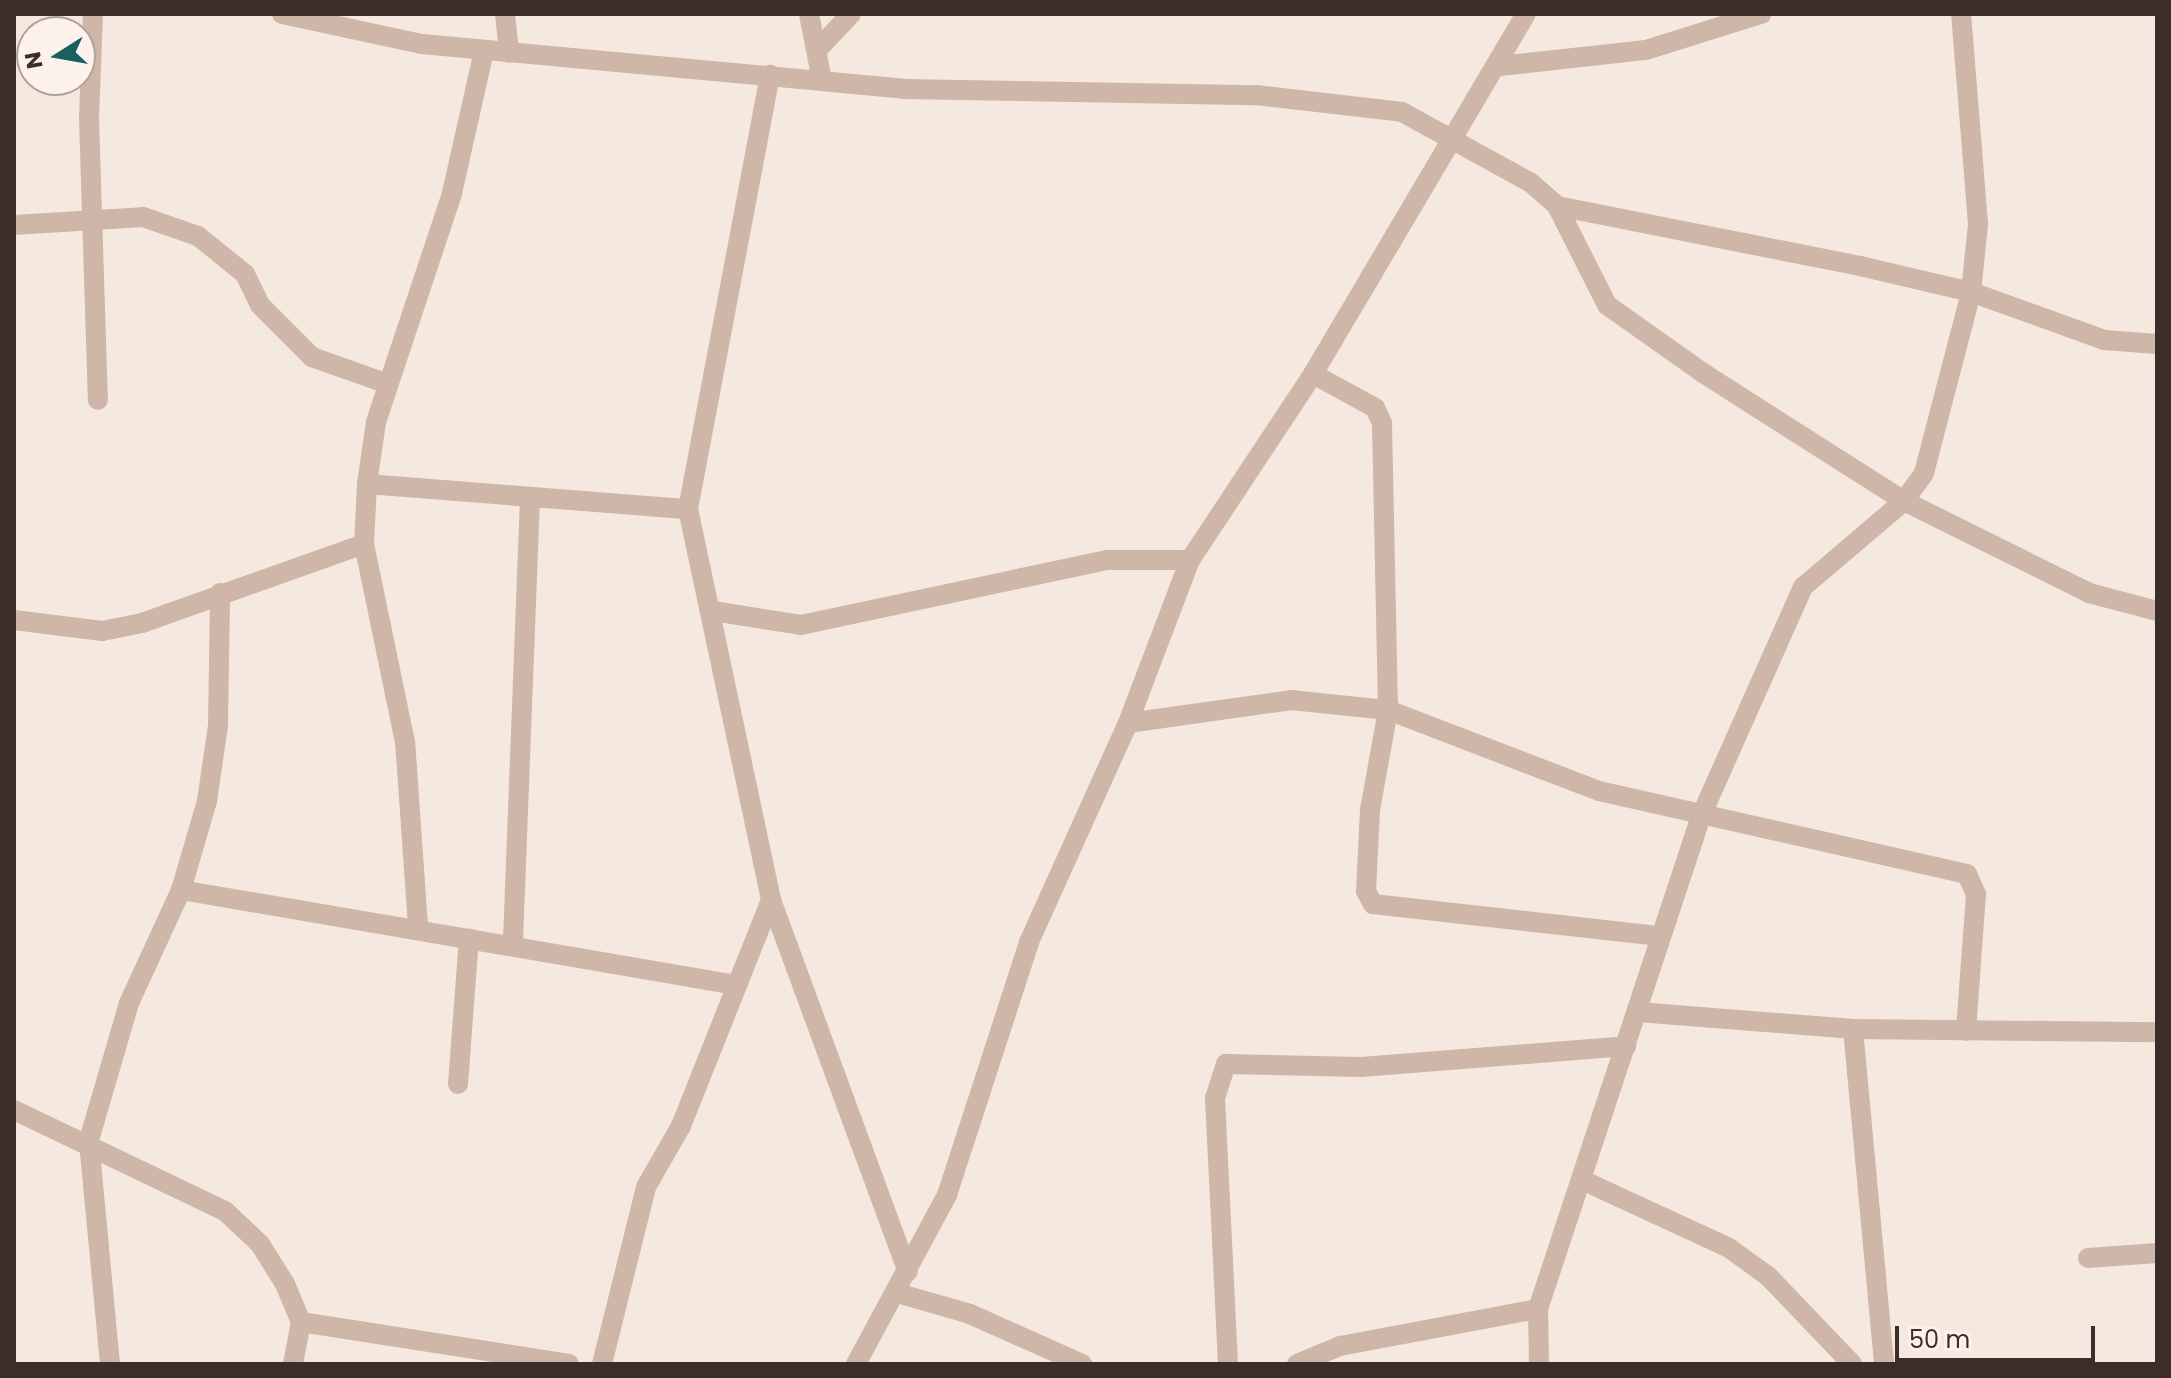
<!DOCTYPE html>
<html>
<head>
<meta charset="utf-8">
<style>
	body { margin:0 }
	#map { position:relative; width:2171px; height:1378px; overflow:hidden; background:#f5e8de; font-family:Poppins,sans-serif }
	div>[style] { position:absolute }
	.street>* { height:20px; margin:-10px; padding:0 10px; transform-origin:10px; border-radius:10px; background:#ceb6a8 }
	span { translate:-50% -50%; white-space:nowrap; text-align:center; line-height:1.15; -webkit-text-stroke:7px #fcf2eb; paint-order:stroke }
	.frame { position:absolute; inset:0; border:16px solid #3b2d29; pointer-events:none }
	.north { position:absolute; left:16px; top:16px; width:80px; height:80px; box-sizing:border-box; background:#fcf2eb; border:2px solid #afa39d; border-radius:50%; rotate:259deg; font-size:22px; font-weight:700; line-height:32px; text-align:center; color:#3b2d29 }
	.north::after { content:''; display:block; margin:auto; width:28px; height:36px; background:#1a605f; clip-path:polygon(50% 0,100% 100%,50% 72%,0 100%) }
	.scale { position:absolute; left:1895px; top:1326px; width:200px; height:36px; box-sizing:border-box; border:4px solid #3b2d29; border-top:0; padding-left:10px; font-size:24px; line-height:28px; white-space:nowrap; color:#3b2d29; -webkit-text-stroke:6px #fcf2eb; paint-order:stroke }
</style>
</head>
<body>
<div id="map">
	<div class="street">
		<i style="left:93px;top:14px;width:104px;rotate:92.2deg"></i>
		<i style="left:89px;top:118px;width:282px;rotate:88.2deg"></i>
		<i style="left:282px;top:14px;width:143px;rotate:12.1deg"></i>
		<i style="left:422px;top:44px;width:484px;rotate:5.3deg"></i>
		<i style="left:904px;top:89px;width:352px;rotate:1deg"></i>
		<i style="left:1256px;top:95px;width:147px;rotate:6.6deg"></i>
		<i style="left:1402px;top:112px;width:147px;rotate:28.8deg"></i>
		<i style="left:1531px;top:183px;width:35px;rotate:41deg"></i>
		<i style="left:1557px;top:206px;width:111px;rotate:63.2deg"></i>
		<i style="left:1607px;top:305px;width:118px;rotate:35.3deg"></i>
		<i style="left:1703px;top:373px;width:238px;rotate:32.5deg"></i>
		<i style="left:1904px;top:501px;width:207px;rotate:26.4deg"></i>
		<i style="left:2089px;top:593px;width:70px;rotate:14.8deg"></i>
		<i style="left:505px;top:14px;width:39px;rotate:84deg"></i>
		<i style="left:809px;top:14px;width:67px;rotate:78.9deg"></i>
		<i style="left:818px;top:49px;width:48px;rotate:-46.7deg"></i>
		<i style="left:1500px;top:66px;width:147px;rotate:-6.3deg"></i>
		<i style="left:1646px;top:50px;width:121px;rotate:-17.4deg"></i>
		<i style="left:1557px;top:206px;width:309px;rotate:11.2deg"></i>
		<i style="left:1860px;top:266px;width:114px;rotate:13.2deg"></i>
		<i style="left:1971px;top:292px;width:141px;rotate:19.8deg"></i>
		<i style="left:2104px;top:340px;width:53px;rotate:4.3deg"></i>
		<i style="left:14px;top:225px;width:129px;rotate:-3.5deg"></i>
		<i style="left:143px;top:217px;width:58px;rotate:19.1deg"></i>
		<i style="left:198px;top:236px;width:60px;rotate:39deg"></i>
		<i style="left:245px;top:274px;width:34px;rotate:64deg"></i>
		<i style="left:260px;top:305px;width:74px;rotate:45deg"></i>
		<i style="left:312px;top:357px;width:81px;rotate:19.6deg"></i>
		<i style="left:1313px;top:374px;width:71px;rotate:28.7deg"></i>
		<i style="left:1375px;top:408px;width:17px;rotate:65deg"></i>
		<i style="left:1382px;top:423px;width:287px;rotate:88.8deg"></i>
		<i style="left:1388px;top:710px;width:102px;rotate:100.2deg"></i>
		<i style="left:1370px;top:810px;width:81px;rotate:92.8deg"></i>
		<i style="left:1366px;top:891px;width:15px;rotate:62deg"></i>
		<i style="left:1373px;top:904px;width:286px;rotate:6.4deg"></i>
		<i style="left:367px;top:484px;width:322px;rotate:4.5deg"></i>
		<i style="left:688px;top:509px;width:442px;rotate:-79.3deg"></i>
		<i style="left:688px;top:509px;width:400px;rotate:78deg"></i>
		<i style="left:771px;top:900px;width:396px;rotate:69.8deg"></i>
		<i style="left:713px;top:611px;width:89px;rotate:9deg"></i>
		<i style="left:801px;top:625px;width:314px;rotate:-12deg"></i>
		<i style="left:1108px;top:560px;width:82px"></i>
		<i style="left:14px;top:620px;width:89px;rotate:7.1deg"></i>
		<i style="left:102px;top:631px;width:41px;rotate:-11.3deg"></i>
		<i style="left:142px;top:623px;width:236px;rotate:-19.6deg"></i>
		<i style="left:1128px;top:723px;width:165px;rotate:-8deg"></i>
		<i style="left:1291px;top:700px;width:98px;rotate:5.9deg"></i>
		<i style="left:1388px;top:710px;width:226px;rotate:21deg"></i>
		<i style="left:1599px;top:791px;width:377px;rotate:12.7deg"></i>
		<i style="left:1967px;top:874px;width:22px;rotate:66deg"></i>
		<i style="left:1976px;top:894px;width:137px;rotate:94.2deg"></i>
		<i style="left:181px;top:890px;width:564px;rotate:9.7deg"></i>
		<i style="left:418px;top:926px;width:184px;rotate:-94deg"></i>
		<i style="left:405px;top:742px;width:202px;rotate:-101.7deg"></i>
		<i style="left:364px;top:544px;width:60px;rotate:-87.1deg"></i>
		<i style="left:367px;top:484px;width:63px;rotate:-81.7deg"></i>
		<i style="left:376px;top:422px;width:241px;rotate:-71.6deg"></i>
		<i style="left:452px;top:193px;width:146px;rotate:-77.3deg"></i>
		<i style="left:513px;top:941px;width:444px;rotate:-87.8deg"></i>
		<i style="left:1638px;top:1012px;width:216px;rotate:4.5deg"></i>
		<i style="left:1853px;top:1029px;width:304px;rotate:0.6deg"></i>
		<i style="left:1853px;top:1029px;width:336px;rotate:84.7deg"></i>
		<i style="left:458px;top:1084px;width:146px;rotate:-85.7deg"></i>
		<i style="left:14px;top:1110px;width:234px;rotate:25.6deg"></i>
		<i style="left:225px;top:1211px;width:48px;rotate:43.3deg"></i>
		<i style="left:260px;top:1244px;width:47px;rotate:58deg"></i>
		<i style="left:285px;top:1284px;width:41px;rotate:67.2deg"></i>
		<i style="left:301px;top:1322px;width:43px;rotate:100.8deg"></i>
		<i style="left:1582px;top:1180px;width:162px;rotate:24.8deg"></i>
		<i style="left:1729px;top:1248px;width:48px;rotate:35.7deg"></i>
		<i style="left:1768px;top:1276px;width:122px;rotate:46.3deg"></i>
		<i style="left:2088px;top:1258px;width:69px;rotate:-4.1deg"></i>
		<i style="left:897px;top:1293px;width:76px;rotate:16deg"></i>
		<i style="left:970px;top:1314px;width:123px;rotate:24.1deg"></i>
		<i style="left:301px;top:1322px;width:271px;rotate:8.9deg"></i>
		<i style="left:110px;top:1364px;width:225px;rotate:-95.4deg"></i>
		<i style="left:89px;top:1140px;width:143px;rotate:-73.7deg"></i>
		<i style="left:129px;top:1003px;width:124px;rotate:-65.3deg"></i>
		<i style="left:181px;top:890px;width:93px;rotate:-73.7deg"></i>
		<i style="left:207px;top:801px;width:76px;rotate:-81.7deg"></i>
		<i style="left:218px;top:726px;width:133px;rotate:-89.1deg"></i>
		<i style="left:602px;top:1364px;width:182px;rotate:-76deg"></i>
		<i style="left:646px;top:1187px;width:70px;rotate:-60.2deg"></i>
		<i style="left:681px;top:1126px;width:243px;rotate:-68.3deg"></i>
		<i style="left:856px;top:1364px;width:192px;rotate:-61.7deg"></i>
		<i style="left:947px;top:1195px;width:266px;rotate:-72deg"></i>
		<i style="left:1029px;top:942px;width:240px;rotate:-65.7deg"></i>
		<i style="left:1128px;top:723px;width:174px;rotate:-69.2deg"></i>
		<i style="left:1190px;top:560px;width:223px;rotate:-56.5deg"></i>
		<i style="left:1313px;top:374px;width:418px;rotate:-59.4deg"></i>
		<i style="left:1228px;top:1364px;width:266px;rotate:-92.8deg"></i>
		<i style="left:1215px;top:1098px;width:36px;rotate:-72deg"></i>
		<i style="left:1226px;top:1064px;width:135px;rotate:1.3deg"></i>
		<i style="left:1361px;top:1067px;width:266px;rotate:-4.5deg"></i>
		<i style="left:1297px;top:1364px;width:47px;rotate:-22.7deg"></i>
		<i style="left:1340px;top:1346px;width:201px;rotate:-10.6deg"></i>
		<i style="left:1539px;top:1364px;width:55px;rotate:-91deg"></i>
		<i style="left:1538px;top:1309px;width:519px;rotate:-71.7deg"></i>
		<i style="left:1701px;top:816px;width:251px;rotate:-66deg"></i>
		<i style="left:1803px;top:587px;width:133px;rotate:-40.4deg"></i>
		<i style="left:1904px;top:501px;width:34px;rotate:-54deg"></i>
		<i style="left:1924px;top:473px;width:187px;rotate:-75.4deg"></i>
		<i style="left:1971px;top:292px;width:68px;rotate:-84.1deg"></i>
		<i style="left:1978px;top:224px;width:211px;rotate:-94.6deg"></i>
	</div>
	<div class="frame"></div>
	<div class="north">N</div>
	<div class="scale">50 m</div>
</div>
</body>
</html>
